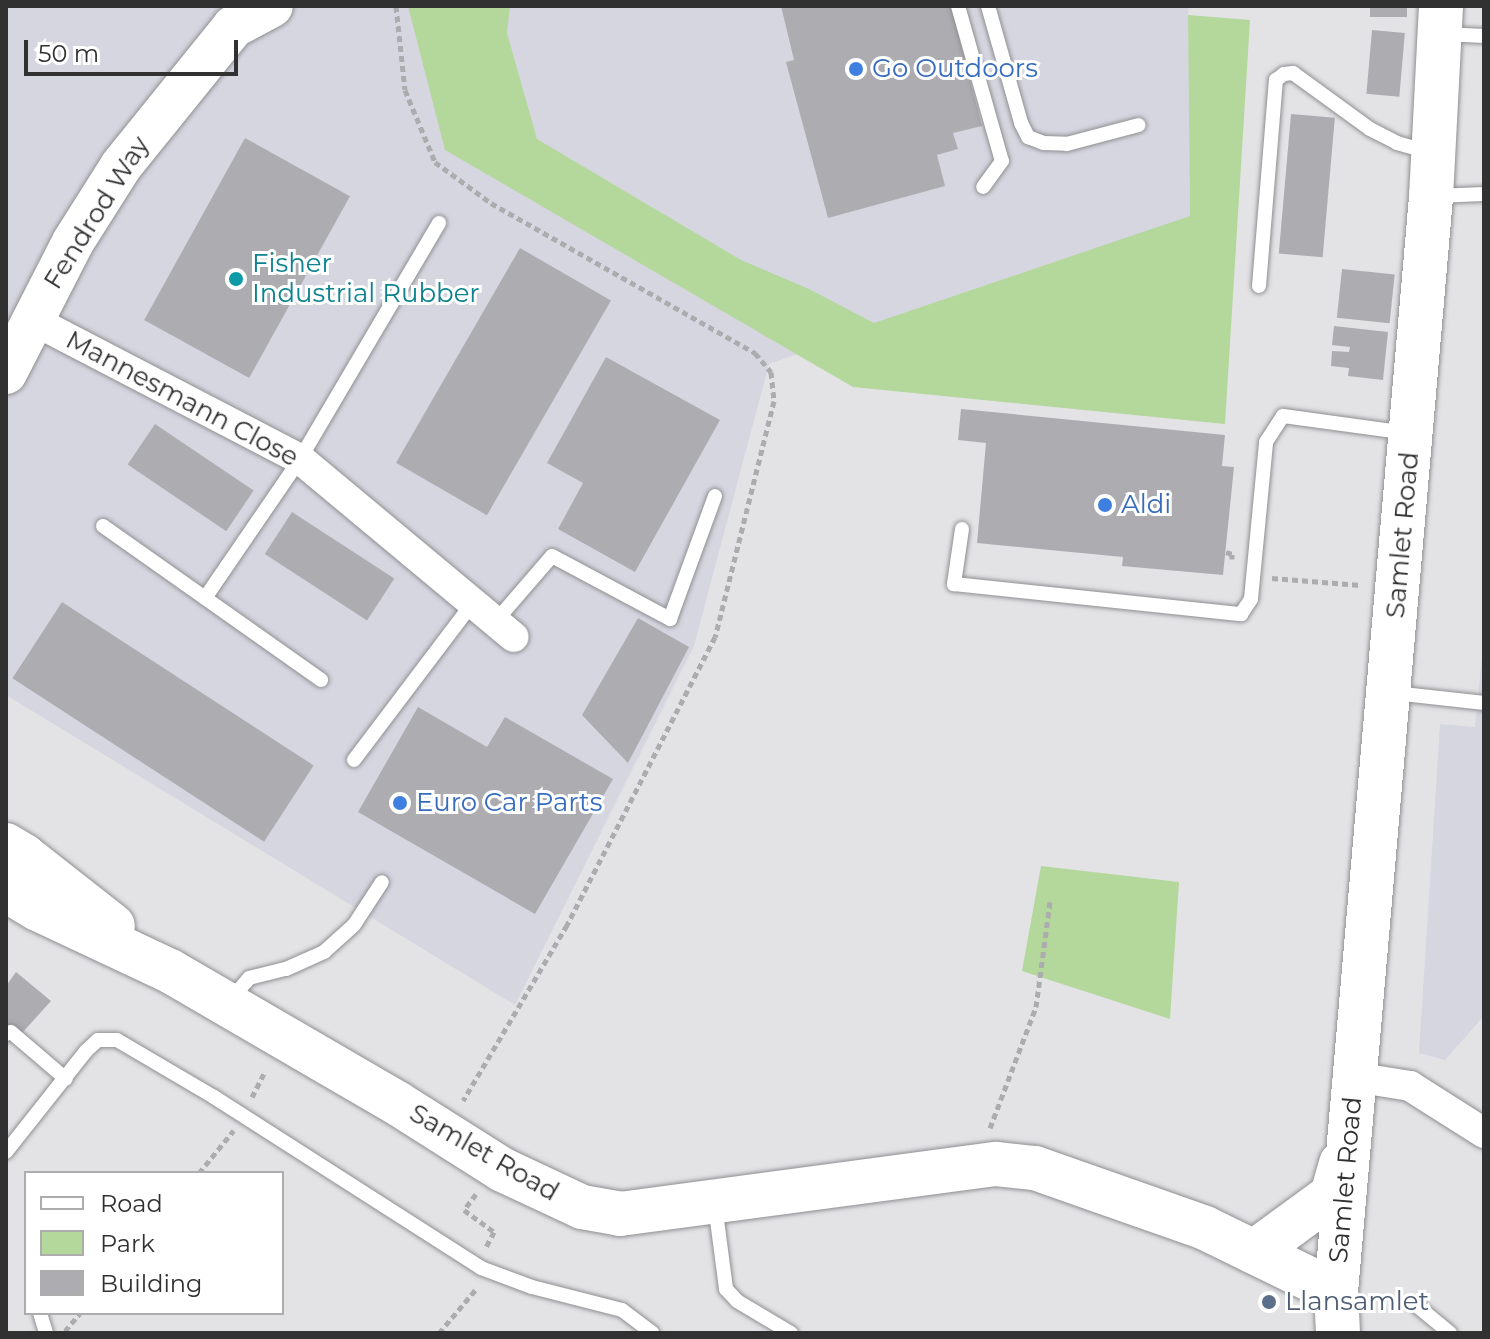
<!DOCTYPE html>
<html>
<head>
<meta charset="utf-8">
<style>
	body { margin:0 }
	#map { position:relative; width:1490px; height:1339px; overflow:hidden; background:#e3e3e6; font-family:Montserrat,sans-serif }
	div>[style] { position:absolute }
	.built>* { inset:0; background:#d6d6e1 }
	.green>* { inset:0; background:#b4d79c }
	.building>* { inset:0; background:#adadb1; transform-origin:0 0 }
	.path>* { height:5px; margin-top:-2.5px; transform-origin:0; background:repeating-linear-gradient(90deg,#acacaf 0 6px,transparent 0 10px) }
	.roads { filter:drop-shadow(0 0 2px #8f8f92) drop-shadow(0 0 2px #8f8f92) }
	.lane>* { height:14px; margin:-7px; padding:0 7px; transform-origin:7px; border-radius:7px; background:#fff }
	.street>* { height:30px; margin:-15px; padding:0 15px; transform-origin:15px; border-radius:15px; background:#fff }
	.secondary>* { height:42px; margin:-21px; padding:0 21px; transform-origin:21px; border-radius:21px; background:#fff }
	.primary>* { height:44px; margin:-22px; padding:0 22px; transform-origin:22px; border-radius:22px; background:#fff }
	.dots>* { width:22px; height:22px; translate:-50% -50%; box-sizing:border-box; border:4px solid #fff; border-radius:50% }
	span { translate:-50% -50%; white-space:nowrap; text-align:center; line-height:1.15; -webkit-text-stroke:6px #fff; paint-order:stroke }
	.shop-label { font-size:26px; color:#366cbe }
	.left { translate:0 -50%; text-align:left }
	.street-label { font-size:26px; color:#313132 }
	.culture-label { font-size:26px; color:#0d838f }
	.service-label { font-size:26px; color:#4e5e75 }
	.frame { position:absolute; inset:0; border:8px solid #313132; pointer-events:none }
	.legend { position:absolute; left:24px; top:1171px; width:260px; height:144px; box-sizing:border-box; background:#fff; border:2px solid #adadad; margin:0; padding:10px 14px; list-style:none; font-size:24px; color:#313132 }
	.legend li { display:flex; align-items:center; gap:16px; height:40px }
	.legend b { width:40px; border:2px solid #adadad }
	.scale { position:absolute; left:24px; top:40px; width:214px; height:36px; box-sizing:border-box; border:4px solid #313132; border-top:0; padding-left:10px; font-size:24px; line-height:28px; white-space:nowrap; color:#313132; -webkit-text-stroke:6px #fff; paint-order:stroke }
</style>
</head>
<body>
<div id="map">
	<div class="built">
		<i style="clip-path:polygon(6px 6px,1188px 6px,1190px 216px,769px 364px,694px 646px,515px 1005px,6px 695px)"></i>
		<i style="clip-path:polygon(1484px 635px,1484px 1016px,1445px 1060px,1419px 1053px,1440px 724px,1475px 727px)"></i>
	</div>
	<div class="green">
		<i style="clip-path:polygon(408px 6px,510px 6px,507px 33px,537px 139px,741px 260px,809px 289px,874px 323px,1190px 216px,1188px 15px,1250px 20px,1225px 424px,853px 387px,445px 150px)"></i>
		<i style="clip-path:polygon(1041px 866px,1179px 882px,1170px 1019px,1022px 971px)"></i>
	</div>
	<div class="building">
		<i style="clip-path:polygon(781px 6px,951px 6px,982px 126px,953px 133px,958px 149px,937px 155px,945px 186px,828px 218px,786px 62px,794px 60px)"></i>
		<i style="left:1370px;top:6px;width:37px;height:11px"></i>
		<i style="left:1372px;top:30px;width:33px;height:64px;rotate:5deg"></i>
		<i style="left:1291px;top:114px;width:44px;height:140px;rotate:5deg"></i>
		<i style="left:245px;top:138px;width:120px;height:208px;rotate:29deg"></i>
		<i style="left:520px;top:248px;width:105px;height:248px;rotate:30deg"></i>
		<i style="left:1342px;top:269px;width:53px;height:49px;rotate:6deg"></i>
		<i style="clip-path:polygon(1334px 326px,1388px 332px,1383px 380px,1348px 376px,1349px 368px,1331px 366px,1332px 351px,1349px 352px,1350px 347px,1332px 345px)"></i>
		<i style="clip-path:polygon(606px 357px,720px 420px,635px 572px,558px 529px,583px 483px,547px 463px)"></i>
		<i style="clip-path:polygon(961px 409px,1225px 435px,1222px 466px,1234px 467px,1223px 575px,1122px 566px,1123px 557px,977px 543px,986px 443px,958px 440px)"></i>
		<i style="left:155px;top:424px;width:119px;height:49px;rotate:34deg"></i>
		<i style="left:292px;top:512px;width:122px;height:50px;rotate:33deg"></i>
		<i style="left:62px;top:602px;width:300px;height:91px;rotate:33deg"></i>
		<i style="clip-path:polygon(638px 618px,689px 647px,628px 763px,582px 715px)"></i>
		<i style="clip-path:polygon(418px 707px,487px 747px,505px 717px,613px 779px,535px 914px,358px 812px)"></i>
		<i style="clip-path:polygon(16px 972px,51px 1001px,13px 1043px,6px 1034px,6px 986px)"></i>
	</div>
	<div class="path">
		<i style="left:396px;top:6px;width:84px;rotate:83.9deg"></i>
		<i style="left:405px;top:90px;width:78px;rotate:67.4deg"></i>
		<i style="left:435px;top:162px;width:69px;rotate:36.2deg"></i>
		<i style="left:491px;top:203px;width:304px;rotate:29.6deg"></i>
		<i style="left:755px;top:353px;width:25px;rotate:50deg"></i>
		<i style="left:771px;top:372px;width:29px;rotate:84deg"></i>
		<i style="left:774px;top:401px;width:243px;rotate:104deg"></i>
		<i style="left:715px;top:637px;width:324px;rotate:117.2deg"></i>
		<i style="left:567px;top:925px;width:204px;rotate:120.6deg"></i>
		<i style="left:1226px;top:552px;width:6px;rotate:18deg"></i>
		<i style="left:1232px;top:554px;width:5px;rotate:90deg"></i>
		<i style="left:1272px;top:578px;width:89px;rotate:4.5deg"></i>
		<i style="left:252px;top:1097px;width:29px;rotate:-63deg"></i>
		<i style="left:990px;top:1128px;width:129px;rotate:-69.2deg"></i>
		<i style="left:1036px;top:1007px;width:106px;rotate:-82.4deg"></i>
		<i style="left:199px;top:1173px;width:55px;rotate:-50.9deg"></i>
		<i style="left:476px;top:1194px;width:20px;rotate:127deg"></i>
		<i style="left:464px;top:1210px;width:37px;rotate:36deg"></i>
		<i style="left:494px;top:1232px;width:17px;rotate:118deg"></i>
		<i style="left:65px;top:1331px;width:23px;rotate:-50deg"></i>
		<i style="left:439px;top:1333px;width:59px;rotate:-49.8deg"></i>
	</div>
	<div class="roads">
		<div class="lane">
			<i style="left:958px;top:6px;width:161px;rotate:74.2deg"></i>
			<i style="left:1002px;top:161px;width:32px;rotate:126deg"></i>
			<i style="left:988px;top:6px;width:122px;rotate:74.2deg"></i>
			<i style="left:1021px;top:123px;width:16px;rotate:63deg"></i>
			<i style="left:1028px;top:137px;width:17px;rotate:21deg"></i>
			<i style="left:1044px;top:143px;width:23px;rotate:2deg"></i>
			<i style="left:1067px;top:144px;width:74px;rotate:-14.8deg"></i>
			<i style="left:1444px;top:34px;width:40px;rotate:2.9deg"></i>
			<i style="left:1435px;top:196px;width:49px;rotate:-2.3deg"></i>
			<i style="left:1259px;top:286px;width:207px;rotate:-85.3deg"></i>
			<i style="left:1276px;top:80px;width:10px;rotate:-37deg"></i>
			<i style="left:1284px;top:74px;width:9px;rotate:-6deg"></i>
			<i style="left:1293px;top:73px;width:95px;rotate:36deg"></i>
			<i style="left:1370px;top:129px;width:30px;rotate:27deg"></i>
			<i style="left:1397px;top:143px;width:32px;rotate:16deg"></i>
			<i style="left:103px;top:526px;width:267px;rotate:35.2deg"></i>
			<i style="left:962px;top:529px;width:56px;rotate:98.3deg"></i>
			<i style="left:954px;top:584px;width:289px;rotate:6deg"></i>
			<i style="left:1241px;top:614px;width:18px;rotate:-56deg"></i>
			<i style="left:1251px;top:599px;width:158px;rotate:-84.5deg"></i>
			<i style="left:1266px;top:442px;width:31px;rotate:-57deg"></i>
			<i style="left:1283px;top:416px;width:125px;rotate:7.8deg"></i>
			<i style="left:205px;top:598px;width:168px;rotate:-55.6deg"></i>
			<i style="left:300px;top:459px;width:274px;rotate:-59.5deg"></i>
			<i style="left:495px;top:622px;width:87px;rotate:-49.2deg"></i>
			<i style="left:552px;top:556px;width:134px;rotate:28.1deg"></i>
			<i style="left:670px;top:619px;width:131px;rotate:-69.9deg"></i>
			<i style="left:1394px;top:693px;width:91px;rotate:6.3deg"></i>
			<i style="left:354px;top:760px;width:196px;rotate:-52.9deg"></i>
			<i style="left:231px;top:999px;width:28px;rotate:-49deg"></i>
			<i style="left:249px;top:978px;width:38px;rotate:-14deg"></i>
			<i style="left:286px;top:969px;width:42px;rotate:-24.1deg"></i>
			<i style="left:324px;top:952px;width:40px;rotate:-42deg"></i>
			<i style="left:354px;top:925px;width:51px;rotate:-56.9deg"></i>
			<i style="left:6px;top:1034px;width:5px;rotate:-22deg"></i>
			<i style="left:11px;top:1032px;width:72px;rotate:40.5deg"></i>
			<i style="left:6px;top:1152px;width:129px;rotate:-51.6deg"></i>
			<i style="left:86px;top:1051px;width:16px;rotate:-43deg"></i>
			<i style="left:98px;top:1040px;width:19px"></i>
			<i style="left:117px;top:1040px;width:113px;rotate:30.4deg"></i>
			<i style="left:214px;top:1097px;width:317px;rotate:32.6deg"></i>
			<i style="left:481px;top:1268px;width:54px;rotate:20.4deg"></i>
			<i style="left:532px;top:1287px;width:93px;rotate:14.3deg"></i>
			<i style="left:622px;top:1310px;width:38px;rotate:37deg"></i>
			<i style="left:715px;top:1205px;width:85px;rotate:82.5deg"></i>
			<i style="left:726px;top:1289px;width:16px;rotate:47deg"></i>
			<i style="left:737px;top:1301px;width:63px;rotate:30.7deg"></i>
			<i style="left:1416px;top:1305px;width:44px;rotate:39.5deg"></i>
			<i style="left:40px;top:1313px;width:21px;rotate:73deg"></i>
		</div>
		<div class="street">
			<i style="left:31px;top:319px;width:303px;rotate:27.5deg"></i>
			<i style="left:300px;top:459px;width:278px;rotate:39.8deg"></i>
			<i style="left:1354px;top:1077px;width:57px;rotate:9.1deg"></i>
			<i style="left:1410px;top:1086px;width:88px;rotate:32.4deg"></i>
		</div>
		<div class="secondary">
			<i style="left:6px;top:373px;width:147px;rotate:-62.9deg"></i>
			<i style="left:73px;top:242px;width:90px;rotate:-57.7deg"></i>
			<i style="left:121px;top:166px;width:179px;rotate:-51.1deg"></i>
			<i style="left:233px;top:27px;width:44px;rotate:-28.3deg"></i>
		</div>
		<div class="primary">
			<i style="left:6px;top:845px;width:21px;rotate:31deg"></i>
			<i style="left:24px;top:856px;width:113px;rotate:38.2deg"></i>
			<i style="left:6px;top:890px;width:37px;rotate:31deg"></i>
			<i style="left:38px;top:909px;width:146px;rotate:25.2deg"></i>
			<i style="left:170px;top:971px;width:263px;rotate:30.2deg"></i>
			<i style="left:397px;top:1103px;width:125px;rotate:32.3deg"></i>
			<i style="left:503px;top:1170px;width:87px;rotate:25.1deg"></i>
			<i style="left:582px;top:1207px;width:39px;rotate:10deg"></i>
			<i style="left:620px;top:1214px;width:379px;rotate:-7.6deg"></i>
			<i style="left:996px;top:1164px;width:39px;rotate:6deg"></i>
			<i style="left:1035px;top:1168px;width:180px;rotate:19.4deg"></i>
			<i style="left:1205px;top:1228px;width:146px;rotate:26deg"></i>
			<i style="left:1254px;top:1252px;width:97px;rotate:-36.2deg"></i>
			<i style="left:1332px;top:1195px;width:33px;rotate:-74deg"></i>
			<i style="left:1338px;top:1333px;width:41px;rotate:-92.8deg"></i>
			<i style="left:1336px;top:1292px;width:1099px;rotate:-85.04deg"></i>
			<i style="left:1431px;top:197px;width:191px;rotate:-87deg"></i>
		</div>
	</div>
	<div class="dots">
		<i style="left:856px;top:69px;background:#3f7fe0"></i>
		<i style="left:236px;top:279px;background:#0f9aa8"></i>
		<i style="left:1105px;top:505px;background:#3f7fe0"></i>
		<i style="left:400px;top:803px;background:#3f7fe0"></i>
		<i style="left:1269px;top:1302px;background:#5c6f8a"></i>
	</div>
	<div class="shop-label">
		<span class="left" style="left:872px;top:69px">Go Outdoors</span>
		<span class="left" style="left:1121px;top:505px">Aldi</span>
		<span class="left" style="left:416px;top:803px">Euro Car Parts</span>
	</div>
	<div class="street-label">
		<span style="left:97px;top:213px;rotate:-58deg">Fendrod Way</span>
		<span style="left:182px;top:399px;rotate:28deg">Mannesmann Close</span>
		<span style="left:1403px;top:535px;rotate:-85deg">Samlet Road</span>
		<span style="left:484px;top:1153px;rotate:30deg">Samlet Road</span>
		<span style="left:1346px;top:1180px;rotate:-85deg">Samlet Road</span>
	</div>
	<div class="culture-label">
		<span class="left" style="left:252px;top:279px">Fisher<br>Industrial Rubber</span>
	</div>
	<div class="service-label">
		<span class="left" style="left:1285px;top:1302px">Llansamlet</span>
	</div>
	<div class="frame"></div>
	<ul class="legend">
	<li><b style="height:10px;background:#fff"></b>Road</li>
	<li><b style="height:22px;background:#b4d79c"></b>Park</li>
	<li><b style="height:22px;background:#adadb1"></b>Building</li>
	</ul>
	<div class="scale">50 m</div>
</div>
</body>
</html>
